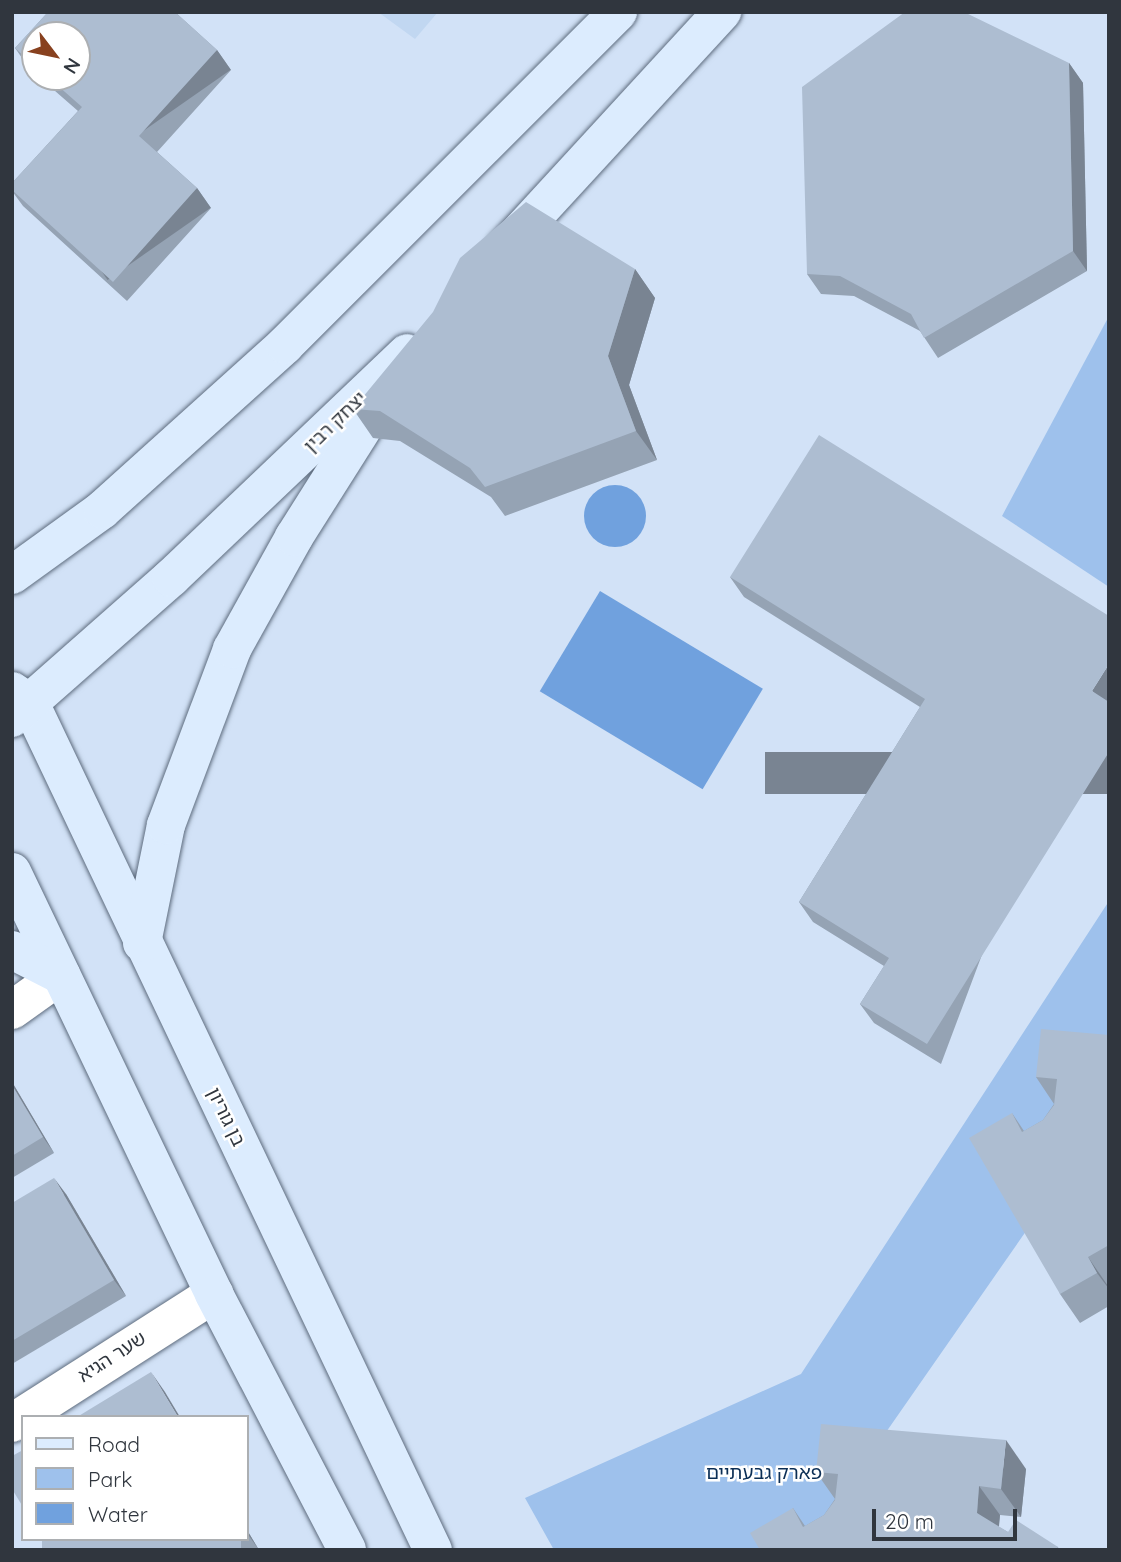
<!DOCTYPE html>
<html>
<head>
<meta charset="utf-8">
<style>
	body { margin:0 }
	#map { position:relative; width:1121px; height:1562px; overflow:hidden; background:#d2e2f7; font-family:Quicksand,"Noto Sans Hebrew",sans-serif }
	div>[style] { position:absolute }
	.built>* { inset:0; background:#c1d7f1 }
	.green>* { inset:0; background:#9ec1ec }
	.water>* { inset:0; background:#70a1de; transform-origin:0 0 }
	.round { border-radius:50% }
	.roads { filter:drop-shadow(0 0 2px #5e6c7e) drop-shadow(0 0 2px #5e6c7e) }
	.street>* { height:38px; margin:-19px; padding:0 19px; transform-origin:19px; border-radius:19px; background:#fff }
	.secondary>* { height:38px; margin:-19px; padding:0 19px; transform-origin:19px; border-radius:19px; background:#dcecfe }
	.wall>* { inset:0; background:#95a3b4 }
	.shaded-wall>* { inset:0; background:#798492; transform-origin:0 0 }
	.building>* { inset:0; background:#adbdd1; transform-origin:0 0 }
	span { translate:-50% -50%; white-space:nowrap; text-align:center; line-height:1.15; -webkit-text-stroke:5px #fff; paint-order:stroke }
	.street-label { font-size:19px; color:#30363e }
	.park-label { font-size:19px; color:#0b2e55 }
	.frame { position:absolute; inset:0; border:14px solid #30363e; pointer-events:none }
	.legend { position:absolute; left:21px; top:1415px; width:228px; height:126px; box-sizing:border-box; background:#fff; border:2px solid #acafb2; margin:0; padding:9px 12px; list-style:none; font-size:21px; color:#30363e }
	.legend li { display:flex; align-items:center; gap:14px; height:35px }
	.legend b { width:35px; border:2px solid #acafb2 }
	.north { position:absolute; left:21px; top:21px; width:70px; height:70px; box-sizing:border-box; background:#fff; border:2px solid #acafb2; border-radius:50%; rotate:122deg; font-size:19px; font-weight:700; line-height:28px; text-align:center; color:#30363e }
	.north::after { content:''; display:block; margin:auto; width:24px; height:32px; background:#88411f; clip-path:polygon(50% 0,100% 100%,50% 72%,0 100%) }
	.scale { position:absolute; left:872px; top:1509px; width:145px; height:32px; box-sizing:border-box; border:4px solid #30363e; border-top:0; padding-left:9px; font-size:21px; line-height:24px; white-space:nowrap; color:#30363e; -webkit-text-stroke:5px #fff; paint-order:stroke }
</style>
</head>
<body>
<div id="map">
	<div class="built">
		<i style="clip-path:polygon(378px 12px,438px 12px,415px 39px)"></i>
	</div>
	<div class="green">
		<i style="clip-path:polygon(1109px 316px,1109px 587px,1002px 516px)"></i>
		<i style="clip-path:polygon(1109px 901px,1109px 1112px,804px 1550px,554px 1550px,525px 1498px,801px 1374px)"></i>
	</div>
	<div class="water">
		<i class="round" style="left:584px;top:485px;width:62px;height:62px"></i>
		<i style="left:600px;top:591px;width:190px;height:117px;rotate:31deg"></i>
	</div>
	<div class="roads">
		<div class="street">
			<i style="left:12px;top:1010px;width:60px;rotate:-35.5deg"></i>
			<i style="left:12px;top:1423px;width:240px;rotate:-32.6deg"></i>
		</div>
		<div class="secondary">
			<i style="left:505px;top:248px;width:321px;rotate:-47.4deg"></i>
			<i style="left:12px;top:575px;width:111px;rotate:-35.8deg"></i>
			<i style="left:102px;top:510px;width:246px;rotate:-42deg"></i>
			<i style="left:285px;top:345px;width:471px;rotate:-45deg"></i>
			<i style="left:12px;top:691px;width:22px;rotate:34deg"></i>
			<i style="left:30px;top:703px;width:938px;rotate:64.56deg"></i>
			<i style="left:12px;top:718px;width:212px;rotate:-41.4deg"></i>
			<i style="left:171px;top:578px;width:326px;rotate:-43.6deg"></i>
			<i style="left:12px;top:872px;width:468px;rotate:64.4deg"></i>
			<i style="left:214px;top:1294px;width:288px;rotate:62.5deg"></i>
			<i style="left:142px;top:943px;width:120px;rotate:-78.5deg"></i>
			<i style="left:166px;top:825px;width:188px;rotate:-69.4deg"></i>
			<i style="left:232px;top:649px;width:128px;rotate:-61deg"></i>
			<i style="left:294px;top:537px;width:167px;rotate:-57.7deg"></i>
			<i style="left:12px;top:950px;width:55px;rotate:27deg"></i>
		</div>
	</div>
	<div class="wall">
		<i style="clip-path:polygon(48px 12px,175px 12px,217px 50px,231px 70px,157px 152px,197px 188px,211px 208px,127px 301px,23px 206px,12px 191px,12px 183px,78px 111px,39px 77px,77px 77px,77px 35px,35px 35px,35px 73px,29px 68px,15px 48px)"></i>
		<i style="clip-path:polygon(1069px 63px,1083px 83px,1087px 271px,938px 358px,920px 331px,854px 296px,821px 294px,807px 274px)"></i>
		<i style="clip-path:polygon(635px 269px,655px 298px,629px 385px,657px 460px,505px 516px,491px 497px,400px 441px,373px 438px,353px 409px)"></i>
		<i style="clip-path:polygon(730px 577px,1109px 616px,941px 1064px,874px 1023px,860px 1004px,884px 966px,813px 922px,799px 902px,920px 707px,744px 597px)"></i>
		<i style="clip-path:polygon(1109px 1035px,1109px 1306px,1080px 1323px,1060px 1294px,1012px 1113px,1024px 1131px,1043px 1120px,1054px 1104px,1036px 1077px)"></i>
		<i style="clip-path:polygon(12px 1082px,54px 1153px,12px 1178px)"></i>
		<i style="clip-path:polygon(66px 1194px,126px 1296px,12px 1364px,12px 1203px)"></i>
		<i style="clip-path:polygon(1026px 1469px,1021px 1517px,1000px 1515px,999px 1527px,1008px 1532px,1058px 1547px,1059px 1550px,760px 1550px,793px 1508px,805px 1526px,824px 1515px,835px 1499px,816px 1472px)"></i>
		<i style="clip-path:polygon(247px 1530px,259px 1550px,48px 1550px,42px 1539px,247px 1539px)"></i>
	</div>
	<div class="shaded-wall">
		<i style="left:217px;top:50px;width:24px;height:116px;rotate:55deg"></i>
		<i style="clip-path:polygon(1069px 63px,1083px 83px,1087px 271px,1073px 251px)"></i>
		<i style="left:197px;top:188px;width:24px;height:126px;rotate:55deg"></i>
		<i style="clip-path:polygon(635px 269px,655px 298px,629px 385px,657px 460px,636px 431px,608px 356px)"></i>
		<i style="clip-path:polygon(1109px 664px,1109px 706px,1092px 691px)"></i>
		<i style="left:1109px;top:752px;width:42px;height:344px;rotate:90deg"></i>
		<i style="clip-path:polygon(12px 1082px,54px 1153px,43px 1137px,12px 1085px)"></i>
		<i style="clip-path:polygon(54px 1178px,66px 1194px,126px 1296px,114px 1280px)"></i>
		<i style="clip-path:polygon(1088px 1257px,1108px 1286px,1109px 1289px,1097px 1273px)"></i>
		<i style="clip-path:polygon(151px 1372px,165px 1392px,180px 1417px,178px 1417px)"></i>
		<i style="clip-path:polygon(1006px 1440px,1026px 1469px,1021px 1517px,1001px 1489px)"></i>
		<i style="clip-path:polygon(979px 1486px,1000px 1515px,997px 1542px,977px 1513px)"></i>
		<i style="clip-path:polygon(247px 1530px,259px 1550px,247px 1533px)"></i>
	</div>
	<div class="building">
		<i style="clip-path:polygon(48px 12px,175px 12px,217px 50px,139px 136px,197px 188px,113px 282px,12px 190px,12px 183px,82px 107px,48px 77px,77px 77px,77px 35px,35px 35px,35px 66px,15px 48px)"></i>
		<i style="clip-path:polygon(905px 12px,964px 12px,1069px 63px,1073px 251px,924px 338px,911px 314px,840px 276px,807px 274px,802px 87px)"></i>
		<i style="clip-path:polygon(526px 202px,635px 269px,608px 356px,636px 431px,485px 487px,470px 468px,380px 411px,353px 409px,433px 312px,460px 258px)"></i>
		<i style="clip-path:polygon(819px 435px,1109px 616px,1109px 664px,1092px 691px,1109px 702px,1109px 752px,927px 1044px,860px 1004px,889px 958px,799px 902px,925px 699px,730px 577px)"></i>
		<i style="clip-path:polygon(1041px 1029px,1109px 1035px,1109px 1245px,1088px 1257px,1097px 1273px,1060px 1294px,969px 1138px,1012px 1113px,1022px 1132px,1043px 1120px,1054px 1105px,1057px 1079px,1036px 1077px)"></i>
		<i style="clip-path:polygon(12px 1085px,43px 1137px,12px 1156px)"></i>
		<i style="clip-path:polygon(54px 1178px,114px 1280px,12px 1341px,12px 1203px)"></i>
		<i style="clip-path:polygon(151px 1372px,178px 1417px,77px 1417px)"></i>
		<i style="clip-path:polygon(821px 1424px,1006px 1440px,1001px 1489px,979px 1486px,977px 1513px,1008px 1532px,1016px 1520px,1058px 1547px,1056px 1550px,760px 1550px,750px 1533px,793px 1508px,803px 1527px,824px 1515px,835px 1500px,838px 1474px,816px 1472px)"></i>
		<i style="clip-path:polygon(23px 1450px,23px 1507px,12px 1489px,12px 1456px)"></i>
		<i style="left:42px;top:1539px;width:199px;height:13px"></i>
	</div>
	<div class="street-label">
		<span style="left:335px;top:422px;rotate:-44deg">יצחק רבין</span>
		<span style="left:226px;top:1117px;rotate:64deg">בן גוריון</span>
		<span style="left:112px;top:1357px;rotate:-33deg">שער הגיא</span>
	</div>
	<div class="park-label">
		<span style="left:764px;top:1473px">פארק גבעתיים</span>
	</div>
	<div class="frame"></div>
	<ul class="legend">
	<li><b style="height:9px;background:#dcecfe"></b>Road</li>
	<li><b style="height:19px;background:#9ec1ec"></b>Park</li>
	<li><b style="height:19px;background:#70a1de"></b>Water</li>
	</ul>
	<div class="north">N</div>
	<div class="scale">20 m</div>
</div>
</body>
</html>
